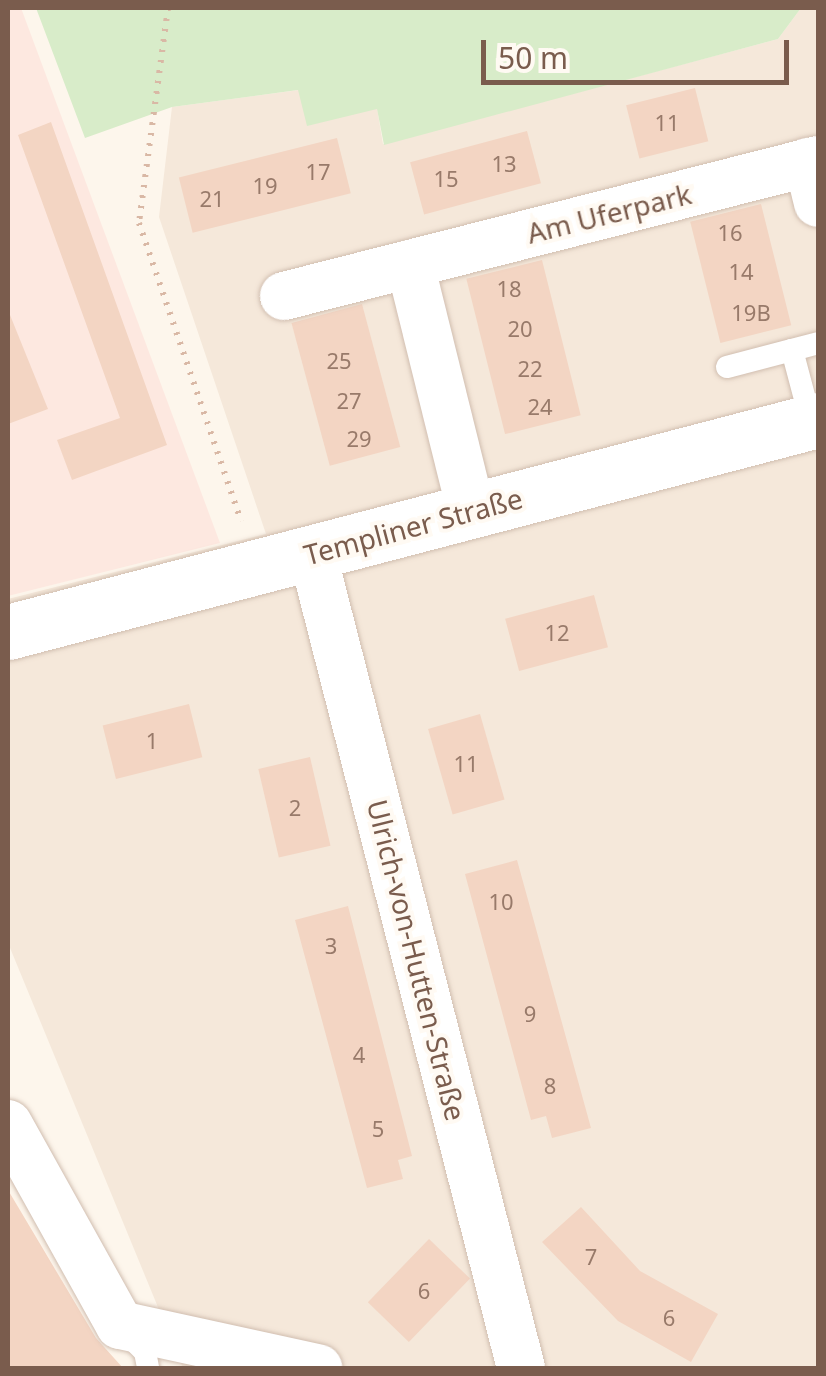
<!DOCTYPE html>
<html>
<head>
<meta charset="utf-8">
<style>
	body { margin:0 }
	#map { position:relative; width:826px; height:1376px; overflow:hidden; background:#fdf6ec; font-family:"Noto Sans",sans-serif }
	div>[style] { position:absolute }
	.residential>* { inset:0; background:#f5e8da }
	.commercial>* { inset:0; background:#fde8e0 }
	.green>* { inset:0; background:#d8ecc9 }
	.building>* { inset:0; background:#f3d5c3; transform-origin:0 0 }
	.path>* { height:6px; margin-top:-3px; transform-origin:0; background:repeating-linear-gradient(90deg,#d9b8a5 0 2.5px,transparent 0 10.5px) }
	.roads { filter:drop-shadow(0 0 2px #d1beb0) drop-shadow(0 0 2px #d1beb0) }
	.service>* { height:22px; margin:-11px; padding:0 11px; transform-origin:11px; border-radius:11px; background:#fff }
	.minor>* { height:48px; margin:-24px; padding:0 24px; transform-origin:24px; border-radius:24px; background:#fff }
	.tertiary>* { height:55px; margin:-27.5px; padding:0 27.5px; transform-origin:27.5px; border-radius:27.5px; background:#fff }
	span { translate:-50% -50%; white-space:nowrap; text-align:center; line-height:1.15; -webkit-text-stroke:8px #fffaf3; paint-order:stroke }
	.number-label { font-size:22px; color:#987a6a }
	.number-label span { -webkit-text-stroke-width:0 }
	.street-label { font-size:28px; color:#7a5c4d }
	.frame { position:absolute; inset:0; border:10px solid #7a5c4d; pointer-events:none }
	.scale { position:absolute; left:481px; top:40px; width:308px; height:45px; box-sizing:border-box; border:5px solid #7a5c4d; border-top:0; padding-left:12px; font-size:30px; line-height:35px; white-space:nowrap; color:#7a5c4d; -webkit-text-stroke:8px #fffaf3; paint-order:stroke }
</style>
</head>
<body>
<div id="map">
	<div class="residential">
		<i style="clip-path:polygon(801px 8px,818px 8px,818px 1368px,183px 1368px,8px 943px,8px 599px,266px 534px,159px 217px,172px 107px,299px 90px,377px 108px,383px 144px,778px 39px)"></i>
	</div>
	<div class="commercial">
		<i style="clip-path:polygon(8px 8px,21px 8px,220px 543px,8px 596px)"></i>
	</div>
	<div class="green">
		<i style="clip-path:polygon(36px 8px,801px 8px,778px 39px,384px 145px,377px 109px,307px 126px,298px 90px,172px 107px,85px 138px)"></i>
	</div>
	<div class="building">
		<i style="left:695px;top:88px;width:55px;height:71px;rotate:76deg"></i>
		<i style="clip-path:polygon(51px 122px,167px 445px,72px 480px,57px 440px,120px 418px,18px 135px)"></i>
		<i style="left:527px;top:131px;width:54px;height:121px;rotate:75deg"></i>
		<i style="left:337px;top:138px;width:57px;height:163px;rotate:76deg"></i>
		<i style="left:761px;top:204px;width:125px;height:73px;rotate:76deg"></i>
		<i style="left:542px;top:260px;width:160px;height:78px;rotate:76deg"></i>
		<i style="left:362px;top:304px;width:148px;height:73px;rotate:75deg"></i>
		<i style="clip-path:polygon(8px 310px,48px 409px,8px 424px)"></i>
		<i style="left:594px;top:595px;width:54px;height:92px;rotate:75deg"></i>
		<i style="left:189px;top:704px;width:55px;height:89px;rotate:76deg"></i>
		<i style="left:480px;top:714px;width:89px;height:54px;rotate:74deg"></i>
		<i style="left:310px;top:757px;width:91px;height:53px;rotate:77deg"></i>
		<i style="clip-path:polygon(517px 860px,591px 1128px,552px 1138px,546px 1116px,531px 1120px,465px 874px)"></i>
		<i style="clip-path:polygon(348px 906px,412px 1156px,398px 1160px,403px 1179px,367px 1188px,295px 920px)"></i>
		<i style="clip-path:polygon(8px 1190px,96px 1338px,123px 1368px,8px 1368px)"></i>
		<i style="clip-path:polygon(581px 1207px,640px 1271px,718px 1314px,691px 1362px,618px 1321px,542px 1242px)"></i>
		<i style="left:429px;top:1239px;width:57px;height:88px;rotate:44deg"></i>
	</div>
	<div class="path">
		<i style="left:168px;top:8px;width:217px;rotate:97.7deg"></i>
		<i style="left:139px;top:223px;width:315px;rotate:71.1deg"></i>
	</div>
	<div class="roads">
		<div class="service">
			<i style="left:792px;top:350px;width:27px;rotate:-15deg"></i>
			<i style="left:727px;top:367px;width:67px;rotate:-14.7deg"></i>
			<i style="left:792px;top:350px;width:74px;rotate:75.2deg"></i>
			<i style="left:125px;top:1332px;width:28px;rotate:45deg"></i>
			<i style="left:145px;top:1352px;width:16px;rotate:79deg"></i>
		</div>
		<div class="minor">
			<i style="left:808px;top:162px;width:42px;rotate:76.3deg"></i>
			<i style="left:410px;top:264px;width:254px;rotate:76.1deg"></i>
			<i style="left:284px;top:296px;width:551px;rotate:-14.29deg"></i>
			<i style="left:312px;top:552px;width:842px;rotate:75.63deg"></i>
			<i style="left:8px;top:1124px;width:230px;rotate:60.9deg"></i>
			<i style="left:120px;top:1325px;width:203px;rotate:12.3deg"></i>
		</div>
		<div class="tertiary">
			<i style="left:8px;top:632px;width:837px;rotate:-14.67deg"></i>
		</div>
	</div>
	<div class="number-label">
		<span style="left:667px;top:123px">11</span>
		<span style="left:504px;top:164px">13</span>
		<span style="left:318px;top:172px">17</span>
		<span style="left:446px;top:179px">15</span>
		<span style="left:265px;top:186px">19</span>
		<span style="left:212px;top:199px">21</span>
		<span style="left:730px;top:233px">16</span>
		<span style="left:741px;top:272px">14</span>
		<span style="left:509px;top:289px">18</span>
		<span style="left:751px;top:313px">19B</span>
		<span style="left:520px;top:329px">20</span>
		<span style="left:339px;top:361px">25</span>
		<span style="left:530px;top:369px">22</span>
		<span style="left:349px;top:401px">27</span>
		<span style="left:540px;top:407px">24</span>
		<span style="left:359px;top:439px">29</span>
		<span style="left:557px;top:633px">12</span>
		<span style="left:152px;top:741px">1</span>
		<span style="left:466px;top:764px">11</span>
		<span style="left:295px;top:808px">2</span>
		<span style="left:501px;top:902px">10</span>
		<span style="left:331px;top:946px">3</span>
		<span style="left:530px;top:1014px">9</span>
		<span style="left:359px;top:1055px">4</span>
		<span style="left:550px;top:1086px">8</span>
		<span style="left:378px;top:1129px">5</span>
		<span style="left:591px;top:1257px">7</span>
		<span style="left:424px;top:1291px">6</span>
		<span style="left:669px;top:1318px">6</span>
	</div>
	<div class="street-label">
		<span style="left:609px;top:213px;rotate:-14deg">Am Uferpark</span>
		<span style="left:413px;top:526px;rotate:-15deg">Templiner Straße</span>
		<span style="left:417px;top:960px;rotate:76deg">Ulrich-von-Hutten-Straße</span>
	</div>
	<div class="frame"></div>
	<div class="scale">50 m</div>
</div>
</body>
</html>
